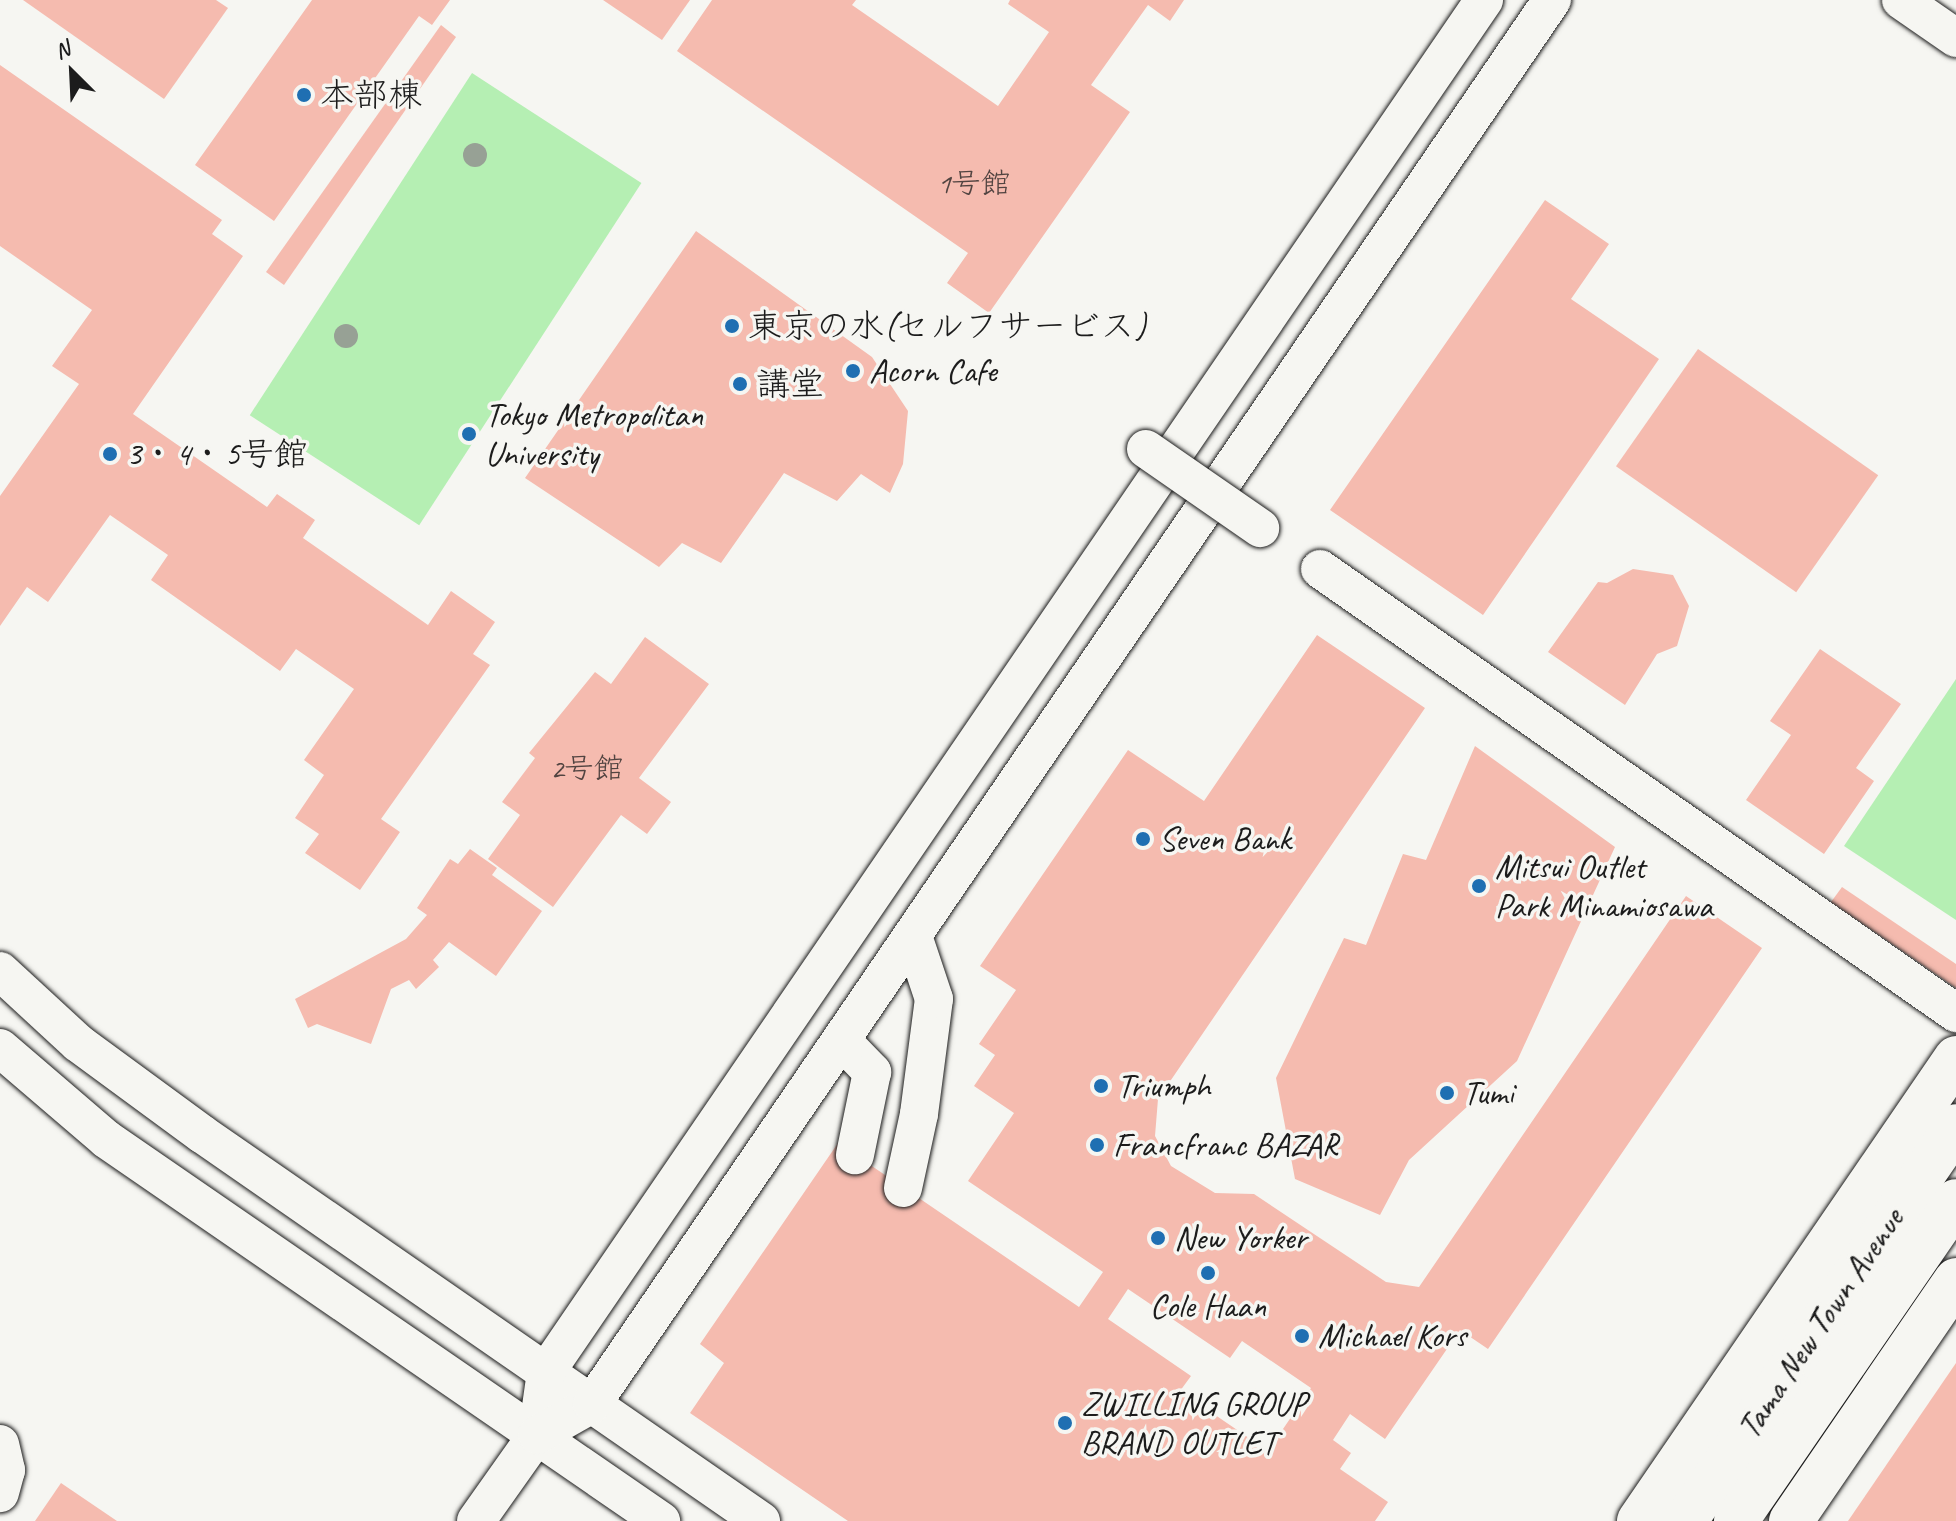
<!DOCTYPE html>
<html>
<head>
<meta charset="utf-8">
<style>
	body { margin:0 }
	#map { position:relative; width:1956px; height:1521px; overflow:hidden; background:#f6f6f2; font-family:Caveat,"Klee One",sans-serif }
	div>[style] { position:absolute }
	.green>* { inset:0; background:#b5efb3; transform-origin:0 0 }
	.building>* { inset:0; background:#f5bbaf; transform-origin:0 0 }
	.roads { filter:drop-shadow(0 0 2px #1c1c1c) drop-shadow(0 0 2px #1c1c1c) }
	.minor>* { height:38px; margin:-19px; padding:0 19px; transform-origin:19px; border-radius:19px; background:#f6f6f2 }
	.major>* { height:44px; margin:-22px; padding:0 22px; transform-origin:22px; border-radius:22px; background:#f6f6f2 }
	.bridges { filter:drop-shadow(0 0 2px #1c1c1c) drop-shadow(0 0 2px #1c1c1c) }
	.minor-bridge>* { height:38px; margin:-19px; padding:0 19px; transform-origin:19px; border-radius:19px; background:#f6f6f2 }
	.trees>* { width:24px; height:24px; margin:-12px; border-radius:50%; background:#97a195 }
	.dots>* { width:22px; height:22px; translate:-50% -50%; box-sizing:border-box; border:4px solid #f6f6f2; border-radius:50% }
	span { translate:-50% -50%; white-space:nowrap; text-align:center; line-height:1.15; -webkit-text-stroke:7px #f6f6f2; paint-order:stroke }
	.number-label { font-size:30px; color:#524441 }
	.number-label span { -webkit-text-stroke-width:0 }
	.poi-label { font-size:34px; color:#1c1c1c }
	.left { translate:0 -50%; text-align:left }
	.street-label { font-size:34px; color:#1c1c1c }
	.north { position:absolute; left:32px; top:32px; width:80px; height:80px; -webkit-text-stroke:6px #f6f6f2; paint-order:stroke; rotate:336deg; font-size:22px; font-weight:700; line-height:32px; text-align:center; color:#1c1c1c }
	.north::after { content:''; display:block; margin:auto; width:28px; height:36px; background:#1c1c1c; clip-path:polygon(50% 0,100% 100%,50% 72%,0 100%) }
</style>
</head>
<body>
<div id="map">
	<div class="green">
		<i style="left:472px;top:73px;width:202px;height:408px;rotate:33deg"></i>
		<i style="clip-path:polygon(1956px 679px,1956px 920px,1844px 846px)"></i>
	</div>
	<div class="building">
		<i style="clip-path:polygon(23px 0,216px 0,228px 8px,164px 99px)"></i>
		<i style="clip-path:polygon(312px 0,450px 0,432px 25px,419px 16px,274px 221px,195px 165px)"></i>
		<i style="clip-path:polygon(603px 0,690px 0,662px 40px)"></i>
		<i style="clip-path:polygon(712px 0,856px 0,852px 5px,998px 106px,1049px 32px,1008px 4px,1010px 0,1184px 0,1170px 21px,1148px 5px,1091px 85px,1130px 112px,989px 313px,947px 283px,968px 253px,677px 51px)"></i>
		<i style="clip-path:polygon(441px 25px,456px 37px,284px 285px,266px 272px)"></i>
		<i style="clip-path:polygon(0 65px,222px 220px,212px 234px,243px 256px,133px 414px,267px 507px,277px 494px,315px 520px,303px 538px,428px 625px,451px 591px,495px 622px,473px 654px,490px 665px,381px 819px,400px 832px,360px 890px,305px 853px,319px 834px,295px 818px,324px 775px,304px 760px,354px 689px,296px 649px,280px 671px,151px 580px,168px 555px,110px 515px,48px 602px,27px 587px,0 626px,0 496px,79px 384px,52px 366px,92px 310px,0 246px)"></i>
		<i style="clip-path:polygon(1545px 200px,1609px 244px,1571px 299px,1659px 359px,1483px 615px,1330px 510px)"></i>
		<i style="clip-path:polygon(696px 231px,872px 357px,908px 411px,903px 464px,890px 493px,861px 474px,837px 501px,784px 473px,721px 563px,682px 543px,659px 567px,525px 478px)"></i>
		<i style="left:1698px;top:349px;width:220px;height:143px;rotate:35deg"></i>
		<i style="clip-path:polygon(1633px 569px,1673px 575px,1689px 606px,1677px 646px,1657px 654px,1625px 705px,1548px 652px,1598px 582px,1607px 583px)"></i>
		<i style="clip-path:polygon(evenodd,1317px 635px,1425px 708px,1158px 1099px,1155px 1136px,1171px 1166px,1215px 1193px,1254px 1194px,1386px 1282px,1419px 1287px,1686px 896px,1762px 948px,1488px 1349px,1460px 1330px,1385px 1439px,1350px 1414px,1333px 1440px,1351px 1453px,1340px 1469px,1388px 1502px,1375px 1521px,848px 1521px,690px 1413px,724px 1363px,700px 1344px,838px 1143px,1079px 1307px,1103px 1272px,968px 1181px,1014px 1113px,974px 1086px,995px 1055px,979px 1044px,1016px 990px,980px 966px,1128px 750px,1204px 801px,1317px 635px,1128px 1289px,1230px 1358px,1242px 1341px,1311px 1388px,1268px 1451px,1180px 1391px,1191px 1376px,1108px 1319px,1128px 1289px)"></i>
		<i style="clip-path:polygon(645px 637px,709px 684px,639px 778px,671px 802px,647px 834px,621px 815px,553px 907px,488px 859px,520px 815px,502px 802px,535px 758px,529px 753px,595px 672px,611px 684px)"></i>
		<i style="clip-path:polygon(1820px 649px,1901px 704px,1856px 768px,1874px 781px,1824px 854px,1746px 800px,1791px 735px,1770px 721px)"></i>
		<i style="clip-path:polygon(1475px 746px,1615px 847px,1517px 1061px,1409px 1160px,1380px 1215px,1295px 1179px,1276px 1078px,1344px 938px,1366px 945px,1403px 854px,1426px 860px)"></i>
		<i style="clip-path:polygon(470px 849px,497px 868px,492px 875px,542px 911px,496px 976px,449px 942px,433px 960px,439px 967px,416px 989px,409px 980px,391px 989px,371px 1044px,317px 1024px,308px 1028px,295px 999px,406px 939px,427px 915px,417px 908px,450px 859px,458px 864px)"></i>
		<i style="clip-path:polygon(1842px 887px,1956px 964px,1956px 988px,1831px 902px)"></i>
		<i style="clip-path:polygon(1956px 1363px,1956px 1521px,1848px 1521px)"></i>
		<i style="clip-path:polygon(61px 1483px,117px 1521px,35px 1521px)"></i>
	</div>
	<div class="roads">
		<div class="minor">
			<i style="left:1901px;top:0;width:67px;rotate:34.6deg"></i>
			<i style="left:1320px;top:569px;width:776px;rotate:34.92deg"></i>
			<i style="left:0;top:971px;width:106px;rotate:42.7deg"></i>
			<i style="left:78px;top:1043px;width:154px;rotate:36.3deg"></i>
			<i style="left:202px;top:1134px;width:680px;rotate:34.7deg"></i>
			<i style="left:841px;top:1040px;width:45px;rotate:45.9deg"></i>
			<i style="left:872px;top:1072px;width:85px;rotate:101.6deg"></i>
			<i style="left:0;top:1048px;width:140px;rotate:40.6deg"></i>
			<i style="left:106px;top:1139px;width:674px;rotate:34.54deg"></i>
			<i style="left:903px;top:1188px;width:76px;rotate:-77.8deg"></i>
			<i style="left:919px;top:1114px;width:116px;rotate:-82.6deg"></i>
			<i style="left:934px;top:999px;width:66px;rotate:-108.4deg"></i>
			<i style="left:537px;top:1435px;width:64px;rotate:-81.9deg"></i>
			<i style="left:546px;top:1372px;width:1662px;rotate:-55.64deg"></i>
			<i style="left:0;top:1444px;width:27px;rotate:77deg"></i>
			<i style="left:6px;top:1470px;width:24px;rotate:105deg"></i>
			<i style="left:476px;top:1521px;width:105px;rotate:-54.7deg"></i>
			<i style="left:537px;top:1435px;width:63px;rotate:-29.4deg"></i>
			<i style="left:592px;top:1404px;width:1701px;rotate:-55.64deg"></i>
		</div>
		<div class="major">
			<i style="left:1639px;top:1521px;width:561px;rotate:-55.6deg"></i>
			<i style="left:1685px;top:1521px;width:479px;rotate:-55.5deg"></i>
			<i style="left:1736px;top:1521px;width:388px;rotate:-55.5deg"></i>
			<i style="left:1791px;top:1521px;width:292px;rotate:-55.6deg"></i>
		</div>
	</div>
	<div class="bridges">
		<div class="minor-bridge">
			<i style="left:1146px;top:449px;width:139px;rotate:34.7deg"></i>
		</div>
	</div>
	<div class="trees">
		<i style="left:475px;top:155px"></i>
		<i style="left:346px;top:336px"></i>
	</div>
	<div class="dots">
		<i style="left:304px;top:95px;background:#1f6fb2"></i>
		<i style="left:732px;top:326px;background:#1f6fb2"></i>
		<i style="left:853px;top:371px;background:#1f6fb2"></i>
		<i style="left:740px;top:384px;background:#1f6fb2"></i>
		<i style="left:469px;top:434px;background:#1f6fb2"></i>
		<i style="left:110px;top:454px;background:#1f6fb2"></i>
		<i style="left:1143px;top:839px;background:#1f6fb2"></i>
		<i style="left:1479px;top:886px;background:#1f6fb2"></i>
		<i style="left:1101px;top:1086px;background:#1f6fb2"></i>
		<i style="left:1447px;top:1093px;background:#1f6fb2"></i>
		<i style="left:1097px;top:1145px;background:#1f6fb2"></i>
		<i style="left:1158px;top:1238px;background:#1f6fb2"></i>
		<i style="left:1208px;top:1273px;background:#1f6fb2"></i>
		<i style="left:1302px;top:1336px;background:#1f6fb2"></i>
		<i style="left:1065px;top:1423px;background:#1f6fb2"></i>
	</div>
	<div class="number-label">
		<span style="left:974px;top:183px">1号館</span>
		<span style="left:587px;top:768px">2号館</span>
	</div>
	<div class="poi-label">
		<span class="left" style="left:320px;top:95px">本部棟</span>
		<span class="left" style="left:748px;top:326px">東京の水(セルフサービス)</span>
		<span class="left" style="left:869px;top:371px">Acorn Cafe</span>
		<span class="left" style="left:756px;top:384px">講堂</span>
		<span class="left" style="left:485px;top:434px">Tokyo Metropolitan<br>University</span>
		<span class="left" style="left:126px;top:454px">3・4・5号館</span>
		<span class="left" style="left:1159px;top:839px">Seven Bank</span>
		<span class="left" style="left:1495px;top:886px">Mitsui Outlet<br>Park Minamiosawa</span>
		<span class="left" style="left:1117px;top:1086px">Triumph</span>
		<span class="left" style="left:1463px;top:1093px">Tumi</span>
		<span class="left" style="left:1113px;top:1145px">Francfranc BAZAR</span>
		<span class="left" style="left:1174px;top:1238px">New Yorker</span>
		<span style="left:1208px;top:1306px">Cole Haan</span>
		<span class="left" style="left:1318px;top:1336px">Michael Kors</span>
		<span class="left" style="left:1081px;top:1423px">ZWILLING GROUP<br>BRAND OUTLET</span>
	</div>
	<div class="street-label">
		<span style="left:1820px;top:1323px;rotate:-56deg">Tama New Town Avenue</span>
	</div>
	<div class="north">N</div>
</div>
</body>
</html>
